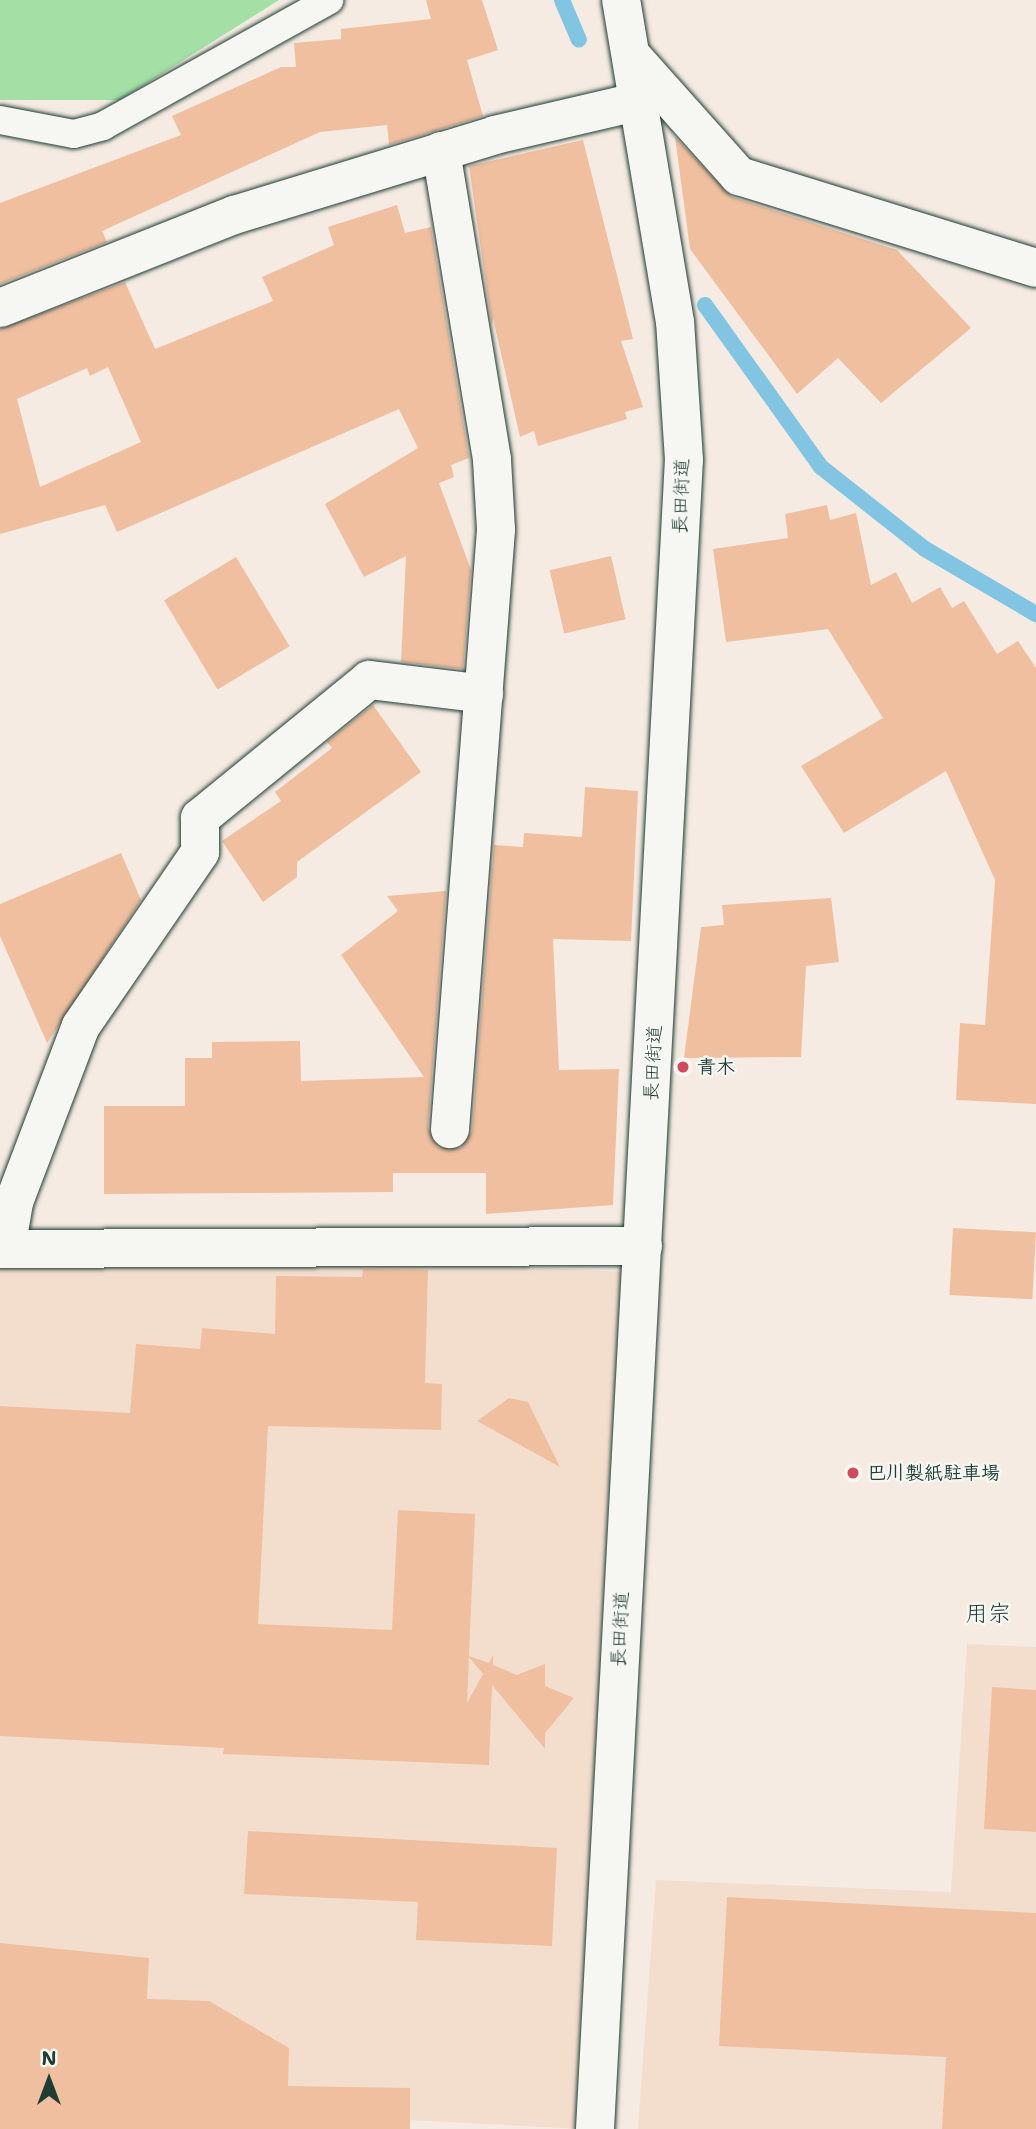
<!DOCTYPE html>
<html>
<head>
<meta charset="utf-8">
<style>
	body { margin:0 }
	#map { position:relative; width:1036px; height:2129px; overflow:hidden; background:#f5ebe2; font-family:"Shantell Sans","Klee One",sans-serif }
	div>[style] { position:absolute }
	.built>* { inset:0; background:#f3dece; transform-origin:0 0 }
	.green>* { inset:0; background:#a4dfa5 }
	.stream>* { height:16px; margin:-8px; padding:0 8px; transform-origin:8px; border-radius:8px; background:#81c5e2 }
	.building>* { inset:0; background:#efbfa0; transform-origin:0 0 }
	.roads { filter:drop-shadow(0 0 2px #1f3d34) drop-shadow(0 0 2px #1f3d34) }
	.service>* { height:28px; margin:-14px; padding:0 14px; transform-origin:14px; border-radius:14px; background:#f6f6f2 }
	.minor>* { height:38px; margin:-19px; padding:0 19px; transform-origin:19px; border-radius:19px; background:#f6f6f2 }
	.tertiary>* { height:38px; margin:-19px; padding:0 19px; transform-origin:19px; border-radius:19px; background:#f6f6f2 }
	.secondary>* { height:38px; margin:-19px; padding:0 19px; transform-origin:19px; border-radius:19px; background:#f6f6f2 }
	.dots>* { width:19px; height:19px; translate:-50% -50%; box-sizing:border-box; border:4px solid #f6f6f2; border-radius:50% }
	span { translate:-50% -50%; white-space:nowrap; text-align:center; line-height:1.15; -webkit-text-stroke:5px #f6f6f2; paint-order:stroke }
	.street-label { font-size:19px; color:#1f3d34 }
	.poi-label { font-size:19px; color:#1f3d34; font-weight:700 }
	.left { translate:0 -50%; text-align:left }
	.quarter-label { font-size:23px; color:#1f3d34 }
	.north { position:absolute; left:14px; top:2045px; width:70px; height:70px; -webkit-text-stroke:5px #f6f6f2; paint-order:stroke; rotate:0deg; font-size:19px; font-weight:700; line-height:28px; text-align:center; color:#1f3d34 }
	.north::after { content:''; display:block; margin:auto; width:24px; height:32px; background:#1f3d34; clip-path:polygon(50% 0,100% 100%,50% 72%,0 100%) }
</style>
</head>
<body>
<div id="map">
	<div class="built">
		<i style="left:621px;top:1272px;width:858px;height:621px;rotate:93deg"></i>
		<i style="clip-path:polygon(967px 1644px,1036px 1647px,1036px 2129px,638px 2129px,656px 1880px,951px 1892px)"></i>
	</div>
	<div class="green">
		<i style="clip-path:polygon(0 0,279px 0,120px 100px,0 100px)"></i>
	</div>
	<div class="stream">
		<i style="left:562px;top:0;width:43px;rotate:67deg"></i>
		<i style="left:705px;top:305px;width:199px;rotate:54.4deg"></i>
		<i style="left:821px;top:467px;width:132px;rotate:38.3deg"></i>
		<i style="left:925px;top:549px;width:129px;rotate:30.4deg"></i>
	</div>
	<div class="building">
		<i style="clip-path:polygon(426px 0,482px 0,498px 50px,467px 60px,483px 116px,389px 145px,387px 125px,320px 132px,102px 231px,107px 242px,0 284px,0 203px,181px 135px,172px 116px,281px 67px,296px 67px,294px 43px,341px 39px,341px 29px,431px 19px)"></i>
		<i style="clip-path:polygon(675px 137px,732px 197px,897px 250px,971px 328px,881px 403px,838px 358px,797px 394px,690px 249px)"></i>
		<i style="clip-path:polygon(583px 140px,633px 339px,621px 341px,643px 407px,625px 412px,627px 419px,538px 446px,534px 431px,520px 437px,493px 318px,492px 326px,469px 166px)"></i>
		<i style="clip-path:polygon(evenodd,397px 205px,405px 233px,431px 227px,469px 458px,451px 465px,454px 477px,439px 483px,471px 570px,463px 669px,401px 662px,406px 556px,364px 577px,325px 504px,418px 448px,399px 409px,117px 532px,105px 505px,0 534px,0 329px,125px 282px,155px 349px,273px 301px,262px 277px,334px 245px,328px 227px,397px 205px,108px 367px,141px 442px,40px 487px,17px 399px,87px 368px,90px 376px,108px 367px)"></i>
		<i style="clip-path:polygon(827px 505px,830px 520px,856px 513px,871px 585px,896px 572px,912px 603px,940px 587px,952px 608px,964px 601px,997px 654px,1018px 641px,1036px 668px,1036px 1104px,956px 1100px,960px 1023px,985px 1025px,995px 880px,946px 771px,844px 833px,801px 766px,883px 718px,828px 629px,726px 642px,713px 549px,788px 538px,785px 514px)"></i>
		<i style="left:611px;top:556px;width:65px;height:63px;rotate:77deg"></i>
		<i style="left:236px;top:557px;width:104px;height:84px;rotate:59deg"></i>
		<i style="clip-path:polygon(373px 705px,421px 772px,297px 862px,297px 877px,263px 902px,222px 841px,281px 801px,275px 792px,332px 748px,327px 742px)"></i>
		<i style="clip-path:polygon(585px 787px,638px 791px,631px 941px,553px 939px,559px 1070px,619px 1069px,613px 1205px,486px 1214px,486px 1173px,393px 1173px,393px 1192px,104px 1194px,104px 1106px,185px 1106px,185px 1058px,212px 1058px,212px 1042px,300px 1041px,301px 1081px,424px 1077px,341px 955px,398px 911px,387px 896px,446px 891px,428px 1128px,438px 1147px,460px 1148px,472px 1131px,494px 845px,523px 847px,524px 833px,582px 837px)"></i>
		<i style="clip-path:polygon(121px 853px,141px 900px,47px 1043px,0 936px,0 904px)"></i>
		<i style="clip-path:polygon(831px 898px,839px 962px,806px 966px,801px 1057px,684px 1058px,701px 927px,724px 925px,722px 905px)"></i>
		<i style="left:953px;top:1228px;width:83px;height:67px;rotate:3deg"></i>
		<i style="clip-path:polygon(evenodd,363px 1269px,428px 1270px,425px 1383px,442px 1384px,441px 1430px,268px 1426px,258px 1624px,392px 1630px,398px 1510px,475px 1514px,469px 1656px,489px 1663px,493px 1655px,493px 1665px,517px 1675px,545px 1664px,545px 1686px,574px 1698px,545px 1733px,545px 1749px,492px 1685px,489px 1765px,223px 1754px,224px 1748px,0 1736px,0 1406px,130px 1413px,136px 1344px,200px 1349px,202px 1328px,275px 1334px,276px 1276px,362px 1277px,363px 1269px,469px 1657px,483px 1674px,467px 1703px,469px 1657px)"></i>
		<i style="clip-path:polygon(509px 1398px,528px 1402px,560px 1467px,477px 1421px)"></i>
		<i style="clip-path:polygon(992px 1687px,1036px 1690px,1036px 1832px,984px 1829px)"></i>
		<i style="clip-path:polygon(248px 1831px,557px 1848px,552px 1946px,416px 1940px,418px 1902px,244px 1894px)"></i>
		<i style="clip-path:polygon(727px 1897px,1036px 1913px,1036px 2129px,942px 2129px,946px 2057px,719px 2046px)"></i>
		<i style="clip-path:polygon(0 1943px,149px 1958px,147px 1999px,209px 2001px,289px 2048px,288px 2086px,410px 2088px,410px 2129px,0 2129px)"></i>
	</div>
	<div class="roads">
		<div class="service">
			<i style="left:0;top:120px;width:75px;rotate:10.7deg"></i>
			<i style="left:74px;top:134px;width:30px;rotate:-15deg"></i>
			<i style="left:103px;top:126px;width:259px;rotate:-29.1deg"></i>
		</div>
		<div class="minor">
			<i style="left:632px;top:56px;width:161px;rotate:48.3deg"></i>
			<i style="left:739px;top:176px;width:311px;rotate:17.2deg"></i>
			<i style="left:441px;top:151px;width:313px;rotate:80.6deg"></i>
			<i style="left:492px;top:460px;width:70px;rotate:86.7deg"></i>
			<i style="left:496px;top:530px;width:601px;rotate:94.39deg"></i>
			<i style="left:0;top:308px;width:252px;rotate:-21.7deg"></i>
			<i style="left:234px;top:215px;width:273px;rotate:-17deg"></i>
			<i style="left:495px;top:135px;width:149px;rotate:-13.2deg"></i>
			<i style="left:6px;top:1249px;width:48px;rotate:-80.3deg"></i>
			<i style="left:14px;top:1202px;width:188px;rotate:-69.2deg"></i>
			<i style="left:81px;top:1026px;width:211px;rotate:-55.6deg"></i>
			<i style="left:200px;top:852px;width:34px;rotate:-90deg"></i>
			<i style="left:200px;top:818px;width:218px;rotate:-39.2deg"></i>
			<i style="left:369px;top:680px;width:116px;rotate:6.9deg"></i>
		</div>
		<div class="tertiary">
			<i style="left:0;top:1249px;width:643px;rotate:-0.27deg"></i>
		</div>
		<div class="secondary">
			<i style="left:595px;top:2129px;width:1671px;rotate:-86.95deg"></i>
			<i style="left:684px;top:460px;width:138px;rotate:-93.7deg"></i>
			<i style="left:675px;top:322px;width:326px;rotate:-99.5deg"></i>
		</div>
	</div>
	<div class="dots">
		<i style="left:683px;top:1067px;background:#d1495b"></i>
		<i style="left:853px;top:1473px;background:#d1495b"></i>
	</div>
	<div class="street-label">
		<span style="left:681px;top:496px;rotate:-88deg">長田街道</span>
		<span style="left:653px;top:1063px;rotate:-87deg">長田街道</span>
		<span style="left:620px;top:1629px;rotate:-87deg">長田街道</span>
	</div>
	<div class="poi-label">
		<span class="left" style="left:697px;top:1067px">青木</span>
		<span class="left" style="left:867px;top:1473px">巴川製紙駐車場</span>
	</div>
	<div class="quarter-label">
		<span style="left:988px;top:1613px">用宗</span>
	</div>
	<div class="north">N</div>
</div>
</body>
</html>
